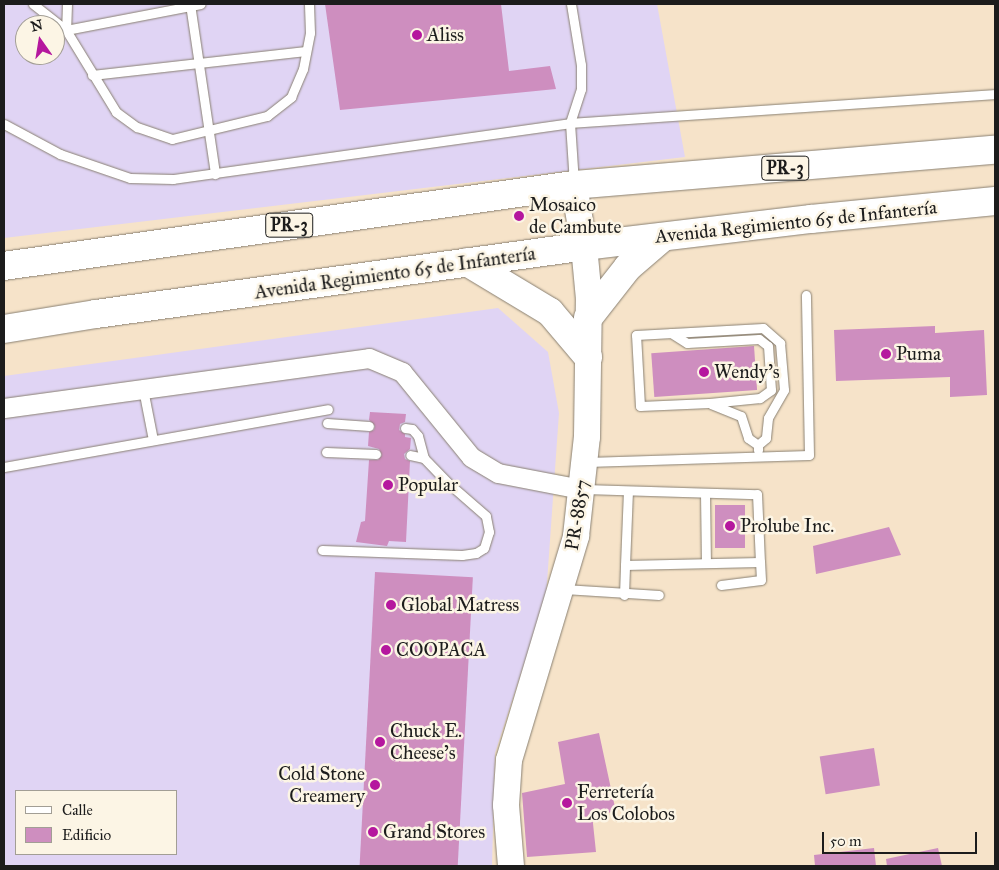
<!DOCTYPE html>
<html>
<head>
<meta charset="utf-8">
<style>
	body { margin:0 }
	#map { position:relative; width:999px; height:870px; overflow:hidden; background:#f6e3c9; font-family:"IM FELL Great Primer",serif }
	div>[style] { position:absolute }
	.built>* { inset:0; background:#e0d4f4 }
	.building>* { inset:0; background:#ce8ebf; transform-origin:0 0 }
	.roads { filter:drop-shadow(0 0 1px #898072) drop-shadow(0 0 1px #898072) }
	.lane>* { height:9px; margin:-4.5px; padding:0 4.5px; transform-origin:4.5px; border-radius:4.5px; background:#fff }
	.street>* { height:19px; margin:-9.5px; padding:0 9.5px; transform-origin:9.5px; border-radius:9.5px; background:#fff }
	.secondary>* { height:26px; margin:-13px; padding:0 13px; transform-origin:13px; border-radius:13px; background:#fff }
	.primary>* { height:28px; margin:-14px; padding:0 14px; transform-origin:14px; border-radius:14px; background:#fff }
	.dots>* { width:14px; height:14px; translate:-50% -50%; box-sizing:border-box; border:2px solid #fcf5e5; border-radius:50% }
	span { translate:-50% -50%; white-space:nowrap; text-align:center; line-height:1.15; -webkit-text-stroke:5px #fcf5e5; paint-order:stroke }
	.shield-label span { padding:1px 4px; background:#fcf5e5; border:1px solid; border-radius:4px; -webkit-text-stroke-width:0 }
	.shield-label { font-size:18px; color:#1c1c1c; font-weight:700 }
	.poi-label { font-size:19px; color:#1c1c1c }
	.left { translate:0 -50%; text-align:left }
	.right { translate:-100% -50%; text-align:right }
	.street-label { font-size:19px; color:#1c1c1c }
	.frame { position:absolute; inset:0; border:5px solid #1c1c1c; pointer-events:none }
	.legend { position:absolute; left:15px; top:790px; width:162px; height:65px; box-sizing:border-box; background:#fcf5e5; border:1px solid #a29e95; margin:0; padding:6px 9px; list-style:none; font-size:15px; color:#1c1c1c }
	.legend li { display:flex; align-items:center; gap:10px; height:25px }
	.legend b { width:25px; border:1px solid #a29e95 }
	.north { position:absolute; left:15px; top:15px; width:50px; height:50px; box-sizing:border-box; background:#fcf5e5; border:1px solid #a29e95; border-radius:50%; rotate:347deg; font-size:14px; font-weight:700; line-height:20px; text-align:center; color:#1c1c1c }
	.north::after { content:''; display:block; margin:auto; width:18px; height:22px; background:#b5179e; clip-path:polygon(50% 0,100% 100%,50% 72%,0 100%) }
	.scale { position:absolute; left:822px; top:832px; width:155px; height:22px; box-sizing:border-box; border:2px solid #1c1c1c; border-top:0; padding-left:6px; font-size:15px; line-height:18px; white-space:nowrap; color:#1c1c1c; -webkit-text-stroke:4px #fcf5e5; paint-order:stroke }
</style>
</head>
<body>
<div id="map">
	<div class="built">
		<i style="clip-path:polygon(evenodd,4px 4px,657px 4px,685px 157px,4px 238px,4px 4px,25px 25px,55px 25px,55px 55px,25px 55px,25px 25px)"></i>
		<i style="clip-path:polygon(evenodd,498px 308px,548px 352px,559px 413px,546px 597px,495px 753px,492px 866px,4px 866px,4px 376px,498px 308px,16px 791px,176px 791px,176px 854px,16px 854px,16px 791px)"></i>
	</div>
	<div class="building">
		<i style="clip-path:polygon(325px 4px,501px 4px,509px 71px,550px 66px,556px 89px,340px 110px)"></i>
		<i style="clip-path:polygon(935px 326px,935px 333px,984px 330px,987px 395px,950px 397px,950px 377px,836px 381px,834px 330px)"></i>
		<i style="left:754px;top:346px;width:44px;height:103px;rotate:86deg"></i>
		<i style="clip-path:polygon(370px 412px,406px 414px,405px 422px,400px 424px,399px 430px,405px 434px,405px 437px,411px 438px,410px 449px,404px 454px,405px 459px,410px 461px,406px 542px,389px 541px,387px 546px,356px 542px,361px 522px,365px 521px,369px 460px,378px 460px,382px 455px,379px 449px,368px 446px,369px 432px,374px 430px,375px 426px,369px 420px)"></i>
		<i style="left:715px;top:505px;width:30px;height:43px"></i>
		<i style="clip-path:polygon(889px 527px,901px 555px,816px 574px,813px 546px)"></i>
		<i style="left:375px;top:572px;width:98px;height:294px;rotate:3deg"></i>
		<i style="clip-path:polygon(599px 733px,616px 812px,592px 814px,596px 852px,527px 857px,522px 793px,565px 784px,558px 742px)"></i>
		<i style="left:874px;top:748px;width:38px;height:55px;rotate:81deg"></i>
		<i style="clip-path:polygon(874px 848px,876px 866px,815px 866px,814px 855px)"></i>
		<i style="clip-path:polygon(938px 848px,942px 866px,887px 866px,886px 859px)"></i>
	</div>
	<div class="roads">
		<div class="lane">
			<i style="left:33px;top:4px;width:42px;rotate:38.2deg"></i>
			<i style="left:66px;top:30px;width:137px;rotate:-10.9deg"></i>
			<i style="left:67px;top:4px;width:26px;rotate:92deg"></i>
			<i style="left:66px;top:30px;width:96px;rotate:58.6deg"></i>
			<i style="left:116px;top:112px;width:26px;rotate:36deg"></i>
			<i style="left:137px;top:127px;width:37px;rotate:19deg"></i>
			<i style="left:172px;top:139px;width:98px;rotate:-13.6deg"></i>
			<i style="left:267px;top:116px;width:31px;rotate:-38deg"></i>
			<i style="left:291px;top:97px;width:30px;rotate:-67deg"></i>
			<i style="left:303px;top:69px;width:37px;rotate:-79deg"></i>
			<i style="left:310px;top:33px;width:29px;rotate:-92deg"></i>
			<i style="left:190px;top:4px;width:172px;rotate:81.6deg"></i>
			<i style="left:571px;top:4px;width:62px;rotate:80.7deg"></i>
			<i style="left:581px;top:65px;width:24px;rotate:90deg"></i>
			<i style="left:581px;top:89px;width:36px;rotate:108deg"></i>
			<i style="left:570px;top:123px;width:60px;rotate:86.2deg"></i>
			<i style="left:92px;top:75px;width:215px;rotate:-6.4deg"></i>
			<i style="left:4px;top:124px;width:64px;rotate:28.2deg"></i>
			<i style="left:60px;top:154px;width:74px;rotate:18.9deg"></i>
			<i style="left:130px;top:178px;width:43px;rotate:1.3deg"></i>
			<i style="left:173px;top:179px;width:401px;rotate:-8deg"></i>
			<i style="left:570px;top:123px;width:426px;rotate:-3.9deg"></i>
			<i style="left:671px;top:333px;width:19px;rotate:32deg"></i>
			<i style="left:687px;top:343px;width:72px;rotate:-3.2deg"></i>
			<i style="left:759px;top:339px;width:11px;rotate:38deg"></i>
			<i style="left:768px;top:346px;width:44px;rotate:86.1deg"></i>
			<i style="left:771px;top:390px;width:14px;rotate:144deg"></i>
			<i style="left:760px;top:398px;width:51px;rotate:174.4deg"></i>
			<i style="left:709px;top:403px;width:69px;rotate:177.5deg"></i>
			<i style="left:640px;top:406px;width:71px;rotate:-93.2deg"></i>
			<i style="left:636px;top:335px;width:127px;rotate:-3.2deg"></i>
			<i style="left:763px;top:328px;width:23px;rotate:41deg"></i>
			<i style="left:780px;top:343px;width:47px;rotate:85.1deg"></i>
			<i style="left:784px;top:390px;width:32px;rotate:120deg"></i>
			<i style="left:768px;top:418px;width:20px;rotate:96deg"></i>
			<i style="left:766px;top:438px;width:11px;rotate:139deg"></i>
			<i style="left:143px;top:389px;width:52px;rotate:78.9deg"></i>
			<i style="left:711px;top:404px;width:32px;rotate:22deg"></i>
			<i style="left:741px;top:416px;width:23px;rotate:72deg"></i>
			<i style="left:748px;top:438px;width:12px;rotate:35deg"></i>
			<i style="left:758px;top:445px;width:5px;rotate:90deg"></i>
			<i style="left:327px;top:423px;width:42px;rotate:4.1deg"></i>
			<i style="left:405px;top:428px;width:7px;rotate:8deg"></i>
			<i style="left:412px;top:429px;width:9px;rotate:49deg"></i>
			<i style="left:418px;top:436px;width:23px;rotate:75deg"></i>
			<i style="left:326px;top:452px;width:50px;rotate:2.3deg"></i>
			<i style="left:587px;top:462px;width:222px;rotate:-1.8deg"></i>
			<i style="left:809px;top:455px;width:160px;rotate:-91.1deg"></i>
			<i style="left:4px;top:467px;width:329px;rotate:-10.1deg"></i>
			<i style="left:584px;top:489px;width:173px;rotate:1.7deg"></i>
			<i style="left:757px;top:494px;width:68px;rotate:87.5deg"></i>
			<i style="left:760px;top:562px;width:135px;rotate:178.7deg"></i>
			<i style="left:625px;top:565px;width:74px;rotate:-87.7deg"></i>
			<i style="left:705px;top:493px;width:70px;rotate:89.2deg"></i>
			<i style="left:322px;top:550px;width:140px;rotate:2deg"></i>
			<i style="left:462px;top:555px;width:14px;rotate:-8deg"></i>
			<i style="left:476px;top:553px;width:9px;rotate:-32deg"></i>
			<i style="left:484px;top:548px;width:17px;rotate:-73deg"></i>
			<i style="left:489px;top:532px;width:16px;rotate:-101deg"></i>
			<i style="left:486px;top:516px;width:50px;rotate:-139deg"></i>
			<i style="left:448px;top:483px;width:35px;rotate:-134deg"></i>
			<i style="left:424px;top:458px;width:14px;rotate:-168deg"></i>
			<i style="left:721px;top:585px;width:40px;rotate:-7.1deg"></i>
			<i style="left:761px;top:580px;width:18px;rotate:-93deg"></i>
			<i style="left:564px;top:589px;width:95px;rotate:3.6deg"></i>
			<i style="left:624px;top:595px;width:30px;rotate:-88deg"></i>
		</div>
		<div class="street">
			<i style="left:4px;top:408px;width:368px;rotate:-7.8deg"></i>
			<i style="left:369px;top:358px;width:36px;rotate:23deg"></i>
			<i style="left:402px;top:372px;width:109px;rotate:50.9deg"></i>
			<i style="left:471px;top:457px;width:31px;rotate:31deg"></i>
			<i style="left:498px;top:473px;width:85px;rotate:10.9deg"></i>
		</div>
		<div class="secondary">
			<i style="left:511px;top:866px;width:61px;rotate:-94.7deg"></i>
			<i style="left:506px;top:805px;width:45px;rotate:-86.2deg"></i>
			<i style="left:509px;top:760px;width:234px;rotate:-73.3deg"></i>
			<i style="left:576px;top:536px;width:100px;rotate:-83.7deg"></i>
			<i style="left:587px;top:437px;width:138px;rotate:-89.2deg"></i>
			<i style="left:589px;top:299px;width:53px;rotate:-95.4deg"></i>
			<i style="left:584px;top:246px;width:62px;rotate:-99.3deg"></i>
		</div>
		<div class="primary">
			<i style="left:467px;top:262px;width:97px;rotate:31.1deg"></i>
			<i style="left:550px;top:312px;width:59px;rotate:49.8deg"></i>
			<i style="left:4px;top:266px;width:576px;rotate:-8.09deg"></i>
			<i style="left:574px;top:185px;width:422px;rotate:-4.8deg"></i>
			<i style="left:588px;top:318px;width:65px;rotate:-51.9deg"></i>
			<i style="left:628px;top:267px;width:46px;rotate:-40.6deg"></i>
			<i style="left:4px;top:329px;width:93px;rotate:-9.3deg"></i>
			<i style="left:96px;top:314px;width:493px;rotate:-7.9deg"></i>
			<i style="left:584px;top:246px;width:229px;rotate:-6.8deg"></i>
			<i style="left:811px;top:219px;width:185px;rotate:-5.6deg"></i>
		</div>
	</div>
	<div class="dots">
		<i style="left:417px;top:35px;background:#b5179e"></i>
		<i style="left:519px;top:216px;background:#b5179e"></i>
		<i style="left:886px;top:354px;background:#b5179e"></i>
		<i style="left:704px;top:372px;background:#b5179e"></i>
		<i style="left:388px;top:485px;background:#b5179e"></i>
		<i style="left:730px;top:526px;background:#b5179e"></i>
		<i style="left:391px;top:605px;background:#b5179e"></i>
		<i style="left:386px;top:650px;background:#b5179e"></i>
		<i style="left:380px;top:742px;background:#b5179e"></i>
		<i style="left:375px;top:785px;background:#b5179e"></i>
		<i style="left:567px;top:803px;background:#b5179e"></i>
		<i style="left:373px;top:832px;background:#b5179e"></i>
	</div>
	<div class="shield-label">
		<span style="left:785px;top:168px">PR-3</span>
		<span style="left:289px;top:225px">PR-3</span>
	</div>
	<div class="poi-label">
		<span class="left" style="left:427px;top:35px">Aliss</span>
		<span class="left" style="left:529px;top:216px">Mosaico<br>de Cambute</span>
		<span class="left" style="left:896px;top:354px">Puma</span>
		<span class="left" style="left:714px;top:372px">Wendy's</span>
		<span class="left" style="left:398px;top:485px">Popular</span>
		<span class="left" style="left:740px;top:526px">Prolube Inc.</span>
		<span class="left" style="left:401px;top:605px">Global Matress</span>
		<span class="left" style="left:396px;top:650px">COOPACA</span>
		<span class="left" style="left:390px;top:742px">Chuck E.<br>Cheese's</span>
		<span class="right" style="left:365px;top:785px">Cold Stone<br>Creamery</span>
		<span class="left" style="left:577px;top:803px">Ferretería<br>Los Colobos</span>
		<span class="left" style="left:383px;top:832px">Grand Stores</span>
	</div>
	<div class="street-label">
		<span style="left:796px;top:222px;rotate:-6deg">Avenida Regimiento 65 de Infantería</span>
		<span style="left:395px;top:273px;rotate:-8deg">Avenida Regimiento 65 de Infantería</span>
		<span style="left:577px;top:515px;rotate:-81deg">PR-8857</span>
	</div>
	<div class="frame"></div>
	<ul class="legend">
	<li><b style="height:6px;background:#fff"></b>Calle</li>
	<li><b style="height:14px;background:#ce8ebf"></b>Edificio</li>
	</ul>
	<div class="north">N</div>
	<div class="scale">50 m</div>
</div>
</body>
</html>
